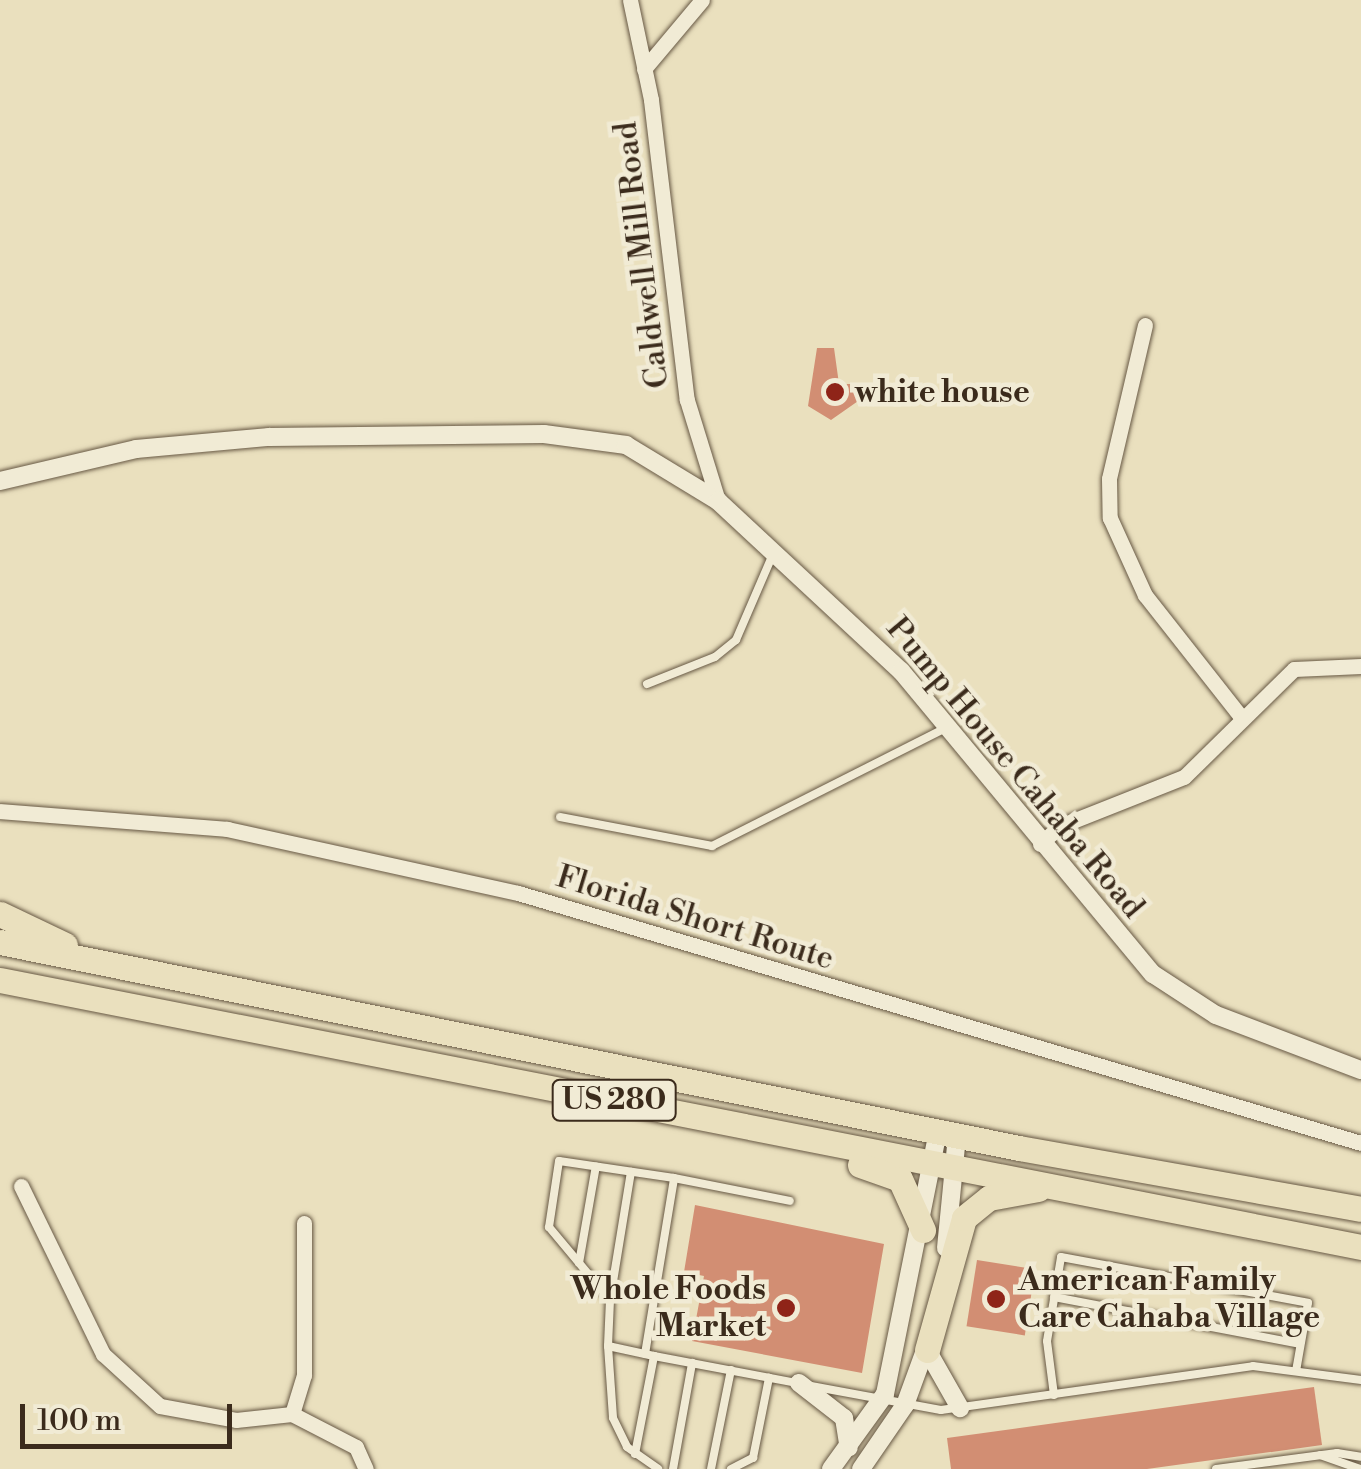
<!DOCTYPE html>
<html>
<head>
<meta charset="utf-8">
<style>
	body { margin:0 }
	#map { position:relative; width:1361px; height:1469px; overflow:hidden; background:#eae0be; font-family:"Libre Bodoni",serif }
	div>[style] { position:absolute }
	.building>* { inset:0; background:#d28e73; transform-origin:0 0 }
	.roads { filter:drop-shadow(0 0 2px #675844) drop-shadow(0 0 2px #675844) }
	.service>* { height:8px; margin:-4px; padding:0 4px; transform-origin:4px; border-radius:4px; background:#f1ebd5 }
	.minor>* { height:15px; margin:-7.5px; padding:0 7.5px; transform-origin:7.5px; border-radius:7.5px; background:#f1ebd5 }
	.tertiary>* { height:18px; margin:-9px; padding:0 9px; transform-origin:9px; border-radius:9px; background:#f1ebd5 }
	.trunk>* { height:25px; margin:-12.5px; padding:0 12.5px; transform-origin:12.5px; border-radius:12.5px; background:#eae0be }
	.dots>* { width:28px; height:28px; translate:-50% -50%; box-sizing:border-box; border:5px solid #f1ebd5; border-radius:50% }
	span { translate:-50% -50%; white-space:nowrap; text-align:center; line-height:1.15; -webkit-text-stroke:9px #f1ebd5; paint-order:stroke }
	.shield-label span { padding:2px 8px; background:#f1ebd5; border:2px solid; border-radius:8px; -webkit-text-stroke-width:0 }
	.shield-label { font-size:30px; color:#3b2b1c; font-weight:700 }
	.street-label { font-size:32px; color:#3b2b1c }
	.poi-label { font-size:32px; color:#3b2b1c; font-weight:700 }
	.left { translate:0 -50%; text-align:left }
	.right { translate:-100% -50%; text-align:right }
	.scale { position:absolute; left:20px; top:1404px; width:212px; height:45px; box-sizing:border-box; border:5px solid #3b2b1c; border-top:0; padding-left:12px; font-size:30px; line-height:35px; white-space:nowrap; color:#3b2b1c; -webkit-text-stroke:8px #f1ebd5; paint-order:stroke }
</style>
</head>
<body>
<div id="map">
	<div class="building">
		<i style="clip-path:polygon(817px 348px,834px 348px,839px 384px,859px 384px,861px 399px,831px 420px,808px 406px)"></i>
		<i style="clip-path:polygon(695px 1205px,884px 1244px,862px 1373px,692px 1341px,704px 1276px,684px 1272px)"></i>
		<i style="left:977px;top:1260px;width:59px;height:67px;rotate:9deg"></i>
		<i style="clip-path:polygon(1314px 1387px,1322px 1445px,1147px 1469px,951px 1469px,947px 1438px)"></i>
	</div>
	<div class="roads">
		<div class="service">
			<i style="left:647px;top:684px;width:73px;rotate:-21.7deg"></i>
			<i style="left:715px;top:657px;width:27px;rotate:-39deg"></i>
			<i style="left:736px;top:640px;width:94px;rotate:-66.7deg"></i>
			<i style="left:560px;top:817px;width:155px;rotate:10.8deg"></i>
			<i style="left:712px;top:846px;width:262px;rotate:-26.8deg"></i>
			<i style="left:674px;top:1178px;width:118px;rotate:11.2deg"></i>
			<i style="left:579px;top:1263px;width:98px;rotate:-80.1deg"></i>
			<i style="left:1054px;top:1297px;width:250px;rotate:10.8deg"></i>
			<i style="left:610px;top:1300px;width:130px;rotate:-80.7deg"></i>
			<i style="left:608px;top:1346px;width:72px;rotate:86deg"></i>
			<i style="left:613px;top:1418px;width:32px;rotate:64deg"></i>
			<i style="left:627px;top:1447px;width:38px;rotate:35deg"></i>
			<i style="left:645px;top:1354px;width:178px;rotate:-80.6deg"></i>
			<i style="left:674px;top:1178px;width:116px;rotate:-171.6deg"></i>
			<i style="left:559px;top:1161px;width:67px;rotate:98.6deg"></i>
			<i style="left:549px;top:1227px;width:95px;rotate:50.1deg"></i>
			<i style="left:610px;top:1300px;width:46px;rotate:92.5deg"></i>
			<i style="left:608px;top:1346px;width:47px;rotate:12.3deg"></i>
			<i style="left:654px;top:1356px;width:146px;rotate:10.7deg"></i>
			<i style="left:811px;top:1386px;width:132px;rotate:10.5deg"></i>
			<i style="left:941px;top:1410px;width:315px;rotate:-8deg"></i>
			<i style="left:1253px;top:1366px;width:109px;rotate:7.4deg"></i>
			<i style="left:1054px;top:1395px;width:54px;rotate:-97.4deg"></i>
			<i style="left:1047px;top:1341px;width:85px;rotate:-80.5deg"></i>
			<i style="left:1061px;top:1257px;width:251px;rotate:10.5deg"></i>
			<i style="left:1308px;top:1303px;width:69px;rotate:100deg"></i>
			<i style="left:635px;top:1454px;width:100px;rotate:-79deg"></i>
			<i style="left:1320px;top:1455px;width:42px;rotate:19.3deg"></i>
			<i style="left:673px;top:1469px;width:108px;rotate:-79.8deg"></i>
			<i style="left:711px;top:1469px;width:101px;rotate:-78.6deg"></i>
			<i style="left:731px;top:1469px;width:25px;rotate:-27deg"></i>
			<i style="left:753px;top:1458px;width:82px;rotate:-78.7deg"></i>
			<i style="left:1216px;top:1469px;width:122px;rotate:-7.5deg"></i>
			<i style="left:1337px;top:1453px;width:24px;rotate:9deg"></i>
		</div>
		<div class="minor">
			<i style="left:630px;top:0;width:102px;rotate:78.1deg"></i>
			<i style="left:651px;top:100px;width:302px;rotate:83.2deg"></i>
			<i style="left:687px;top:400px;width:106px;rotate:72.9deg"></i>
			<i style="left:644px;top:69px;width:90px;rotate:-50deg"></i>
			<i style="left:1145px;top:325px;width:158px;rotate:103.2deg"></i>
			<i style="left:1109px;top:479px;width:39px;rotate:89deg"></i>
			<i style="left:1110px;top:518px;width:85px;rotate:65.6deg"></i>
			<i style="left:1145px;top:595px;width:155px;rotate:51.8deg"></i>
			<i style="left:0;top:811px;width:228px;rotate:4.5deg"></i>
			<i style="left:227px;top:829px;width:298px;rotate:12.4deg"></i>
			<i style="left:518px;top:893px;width:879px;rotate:16.52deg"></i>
			<i style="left:1040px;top:844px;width:27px;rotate:-42deg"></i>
			<i style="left:1060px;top:826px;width:133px;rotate:-21.6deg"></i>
			<i style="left:1184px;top:777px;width:154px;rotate:-44.5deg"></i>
			<i style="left:1294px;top:669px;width:67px;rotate:-2.6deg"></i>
			<i style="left:21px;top:1186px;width:187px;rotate:64deg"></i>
			<i style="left:103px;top:1354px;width:77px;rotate:42.4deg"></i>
			<i style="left:160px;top:1406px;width:77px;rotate:10.4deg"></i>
			<i style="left:236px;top:1420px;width:56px;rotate:-6.1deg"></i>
			<i style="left:292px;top:1414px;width:72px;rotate:27.3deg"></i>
			<i style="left:356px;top:1447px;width:24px;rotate:66deg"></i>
			<i style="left:292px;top:1414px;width:41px;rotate:-72.9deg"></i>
			<i style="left:304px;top:1375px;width:152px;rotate:-90deg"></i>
		</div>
		<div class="tertiary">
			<i style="left:0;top:481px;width:140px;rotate:-13.2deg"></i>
			<i style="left:136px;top:449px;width:134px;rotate:-5.2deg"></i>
			<i style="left:269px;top:437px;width:275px;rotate:-0.6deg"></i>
			<i style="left:544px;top:434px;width:83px;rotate:7.6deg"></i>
			<i style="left:626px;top:445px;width:108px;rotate:31.3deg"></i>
			<i style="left:718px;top:501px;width:250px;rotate:42.9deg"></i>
			<i style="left:901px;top:671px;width:394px;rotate:50.3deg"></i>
			<i style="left:1153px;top:974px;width:75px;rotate:33.1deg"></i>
			<i style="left:1216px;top:1015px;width:155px;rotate:20.8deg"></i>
			<i style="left:946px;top:1248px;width:114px;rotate:-84.4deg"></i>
			<i style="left:927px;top:1350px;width:67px;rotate:60.4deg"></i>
			<i style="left:799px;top:1383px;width:57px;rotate:37.9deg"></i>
			<i style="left:844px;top:1418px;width:30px;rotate:81deg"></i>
			<i style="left:831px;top:1469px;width:92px;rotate:-54.2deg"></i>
			<i style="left:885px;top:1394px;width:268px;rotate:-78.6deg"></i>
			<i style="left:861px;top:1469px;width:78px;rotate:-55.5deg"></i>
			<i style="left:905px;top:1405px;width:67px;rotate:-69.9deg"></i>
		</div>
		<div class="trunk">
			<i style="left:0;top:914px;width:72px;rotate:25.5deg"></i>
			<i style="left:0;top:942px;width:1040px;rotate:11.43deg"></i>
			<i style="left:1019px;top:1148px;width:347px;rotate:10.1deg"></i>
			<i style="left:0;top:980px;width:1387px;rotate:11.1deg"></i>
			<i style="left:860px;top:1165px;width:42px;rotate:19.3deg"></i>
			<i style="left:900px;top:1179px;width:56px;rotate:65.7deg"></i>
			<i style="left:927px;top:1350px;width:137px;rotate:-74.3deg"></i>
			<i style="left:964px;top:1218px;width:32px;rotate:-39deg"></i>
			<i style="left:989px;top:1198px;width:50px;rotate:-10.4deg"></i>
		</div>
	</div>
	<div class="dots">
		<i style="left:835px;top:392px;background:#8f2418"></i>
		<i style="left:996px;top:1299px;background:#8f2418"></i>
		<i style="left:786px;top:1308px;background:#8f2418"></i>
	</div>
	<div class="shield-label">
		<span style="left:614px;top:1100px">US 280</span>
	</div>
	<div class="street-label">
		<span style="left:642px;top:255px;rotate:-97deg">Caldwell Mill Road</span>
		<span style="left:1015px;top:768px;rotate:50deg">Pump House Cahaba Road</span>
		<span style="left:695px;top:918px;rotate:17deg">Florida Short Route</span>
	</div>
	<div class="poi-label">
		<span class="left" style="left:855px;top:392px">white house</span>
		<span class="left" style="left:1018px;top:1299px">American Family<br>Care Cahaba Village</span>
		<span class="right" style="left:766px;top:1308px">Whole Foods<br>Market</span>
	</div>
	<div class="scale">100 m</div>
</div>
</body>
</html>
